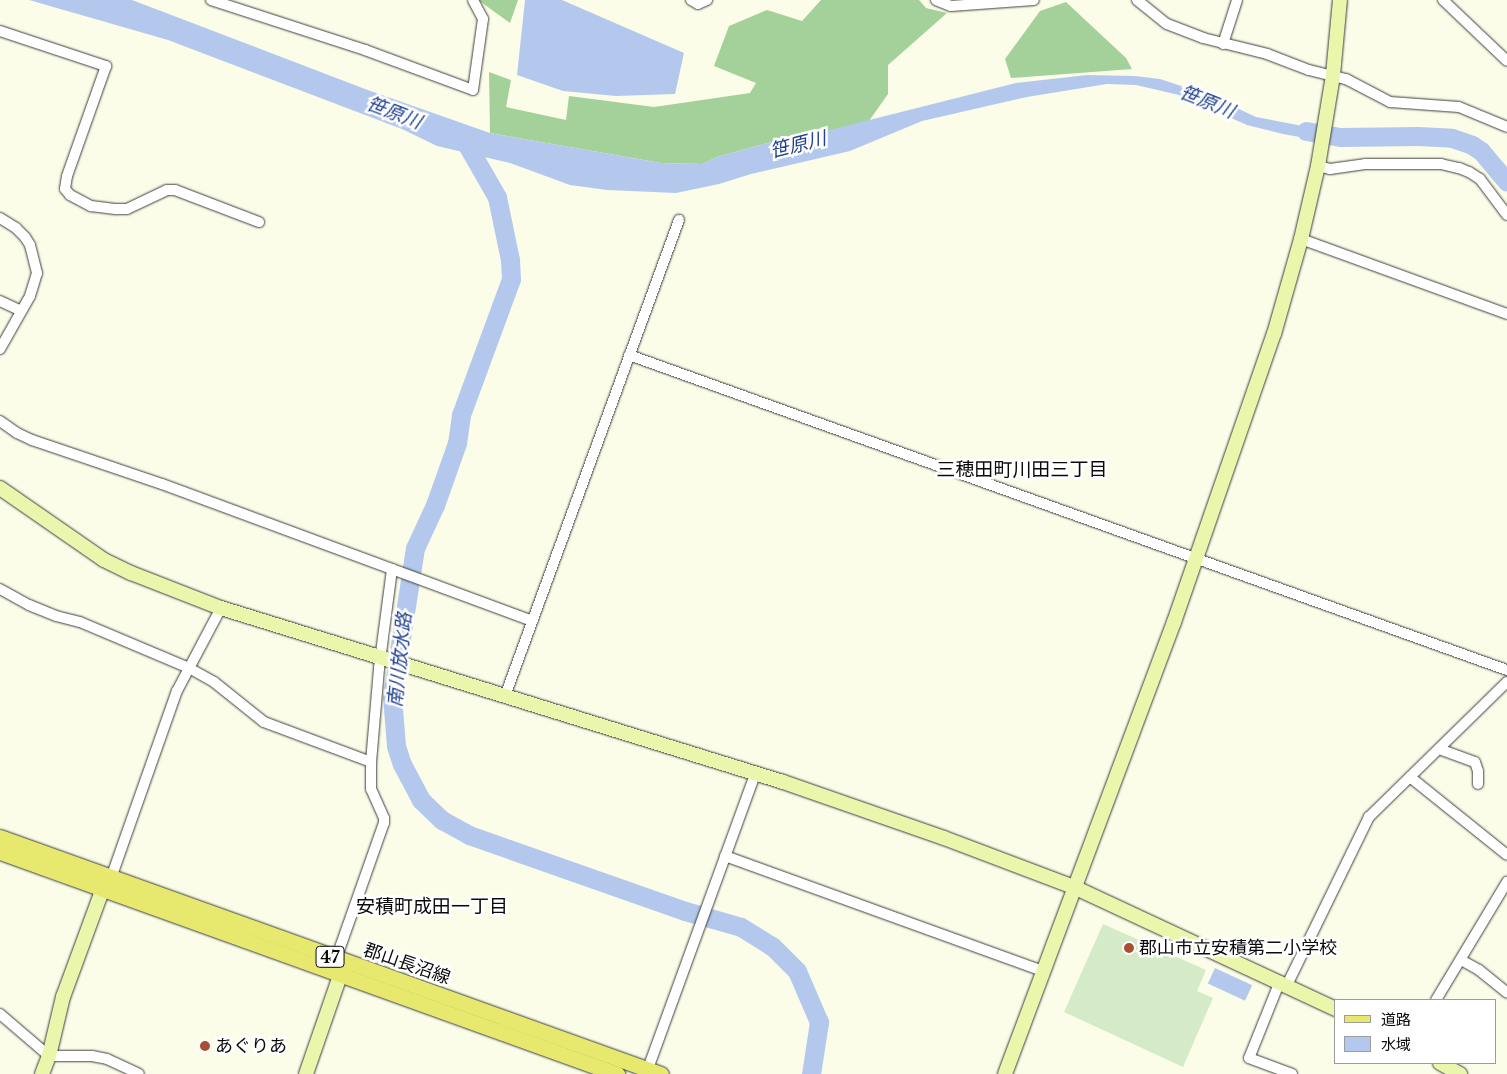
<!DOCTYPE html>
<html>
<head>
<meta charset="utf-8">
<style>
	body { margin:0 }
	#map { position:relative; width:1507px; height:1074px; overflow:hidden; background:#fbfde9; font-family:"Libre Baskerville","Noto Sans JP",serif }
	div>[style] { position:absolute }
	.forest>* { inset:0; background:#a3d199 }
	.pitch>* { inset:0; background:#d5ebc8 }
	.water>* { inset:0; background:#b4c8ee; transform-origin:0 0 }
	.river>* { height:19px; margin:-9.5px; padding:0 9.5px; transform-origin:9.5px; border-radius:9.5px; background:#b4c8ee }
	.roads { filter:drop-shadow(0 0 1px #3d3d3d) drop-shadow(0 0 1px #3d3d3d) }
	.street>* { height:10px; margin:-5px; padding:0 5px; transform-origin:5px; border-radius:5px; background:#fff }
	.secondary>* { height:14px; margin:-7px; padding:0 7px; transform-origin:7px; border-radius:7px; background:#eaf6ab }
	.primary>* { height:15px; margin:-7.5px; padding:0 7.5px; transform-origin:7.5px; border-radius:7.5px; background:#e6e96d }
	.dots>* { width:14px; height:14px; translate:-50% -50%; box-sizing:border-box; border:2px solid #fff; border-radius:50% }
	span { translate:-50% -50%; white-space:nowrap; text-align:center; line-height:1.15; -webkit-text-stroke:5px #fff; paint-order:stroke }
	.shield-label span { padding:1px 4px; background:#fff; border:1px solid; border-radius:4px; -webkit-text-stroke-width:0 }
	.shield-label { font-size:16px; color:#0a0a0a; font-weight:700 }
	.poi-label { font-size:18px; color:#0a0a0a }
	.left { translate:0 -50%; text-align:left }
	.street-label { font-size:18px; color:#0a0a0a }
	.water-label { font-size:19px; color:#22418d; font-style:italic }
	.neighbourhood-label { font-size:19px; color:#0a0a0a }
	.legend { position:absolute; left:1334px; top:999px; width:162px; height:65px; box-sizing:border-box; background:#fff; border:1px solid #9d9d9d; margin:0; padding:6px 9px; list-style:none; font-size:15px; color:#0a0a0a }
	.legend li { display:flex; align-items:center; gap:10px; height:25px }
	.legend b { width:25px; border:1px solid #9d9d9d }
</style>
</head>
<body>
<div id="map">
	<div class="forest">
		<i style="clip-path:polygon(478px 0,518px 0,510px 23px)"></i>
		<i style="clip-path:polygon(821px 0,919px 0,926px 8px,947px 13px,888px 65px,888px 94px,869px 121px,798px 138px,771px 142px,717px 157px,702px 164px,661px 163px,490px 133px,489px 72px,511px 80px,506px 107px,566px 120px,569px 96px,654px 107px,750px 93px,756px 83px,714px 66px,729px 26px,767px 10px,802px 21px)"></i>
		<i style="clip-path:polygon(1066px 2px,1126px 58px,1132px 69px,1011px 78px,1005px 59px,1040px 11px)"></i>
	</div>
	<div class="pitch">
		<i style="clip-path:polygon(1103px 924px,1206px 970px,1197px 991px,1213px 998px,1183px 1067px,1064px 1012px)"></i>
	</div>
	<div class="water">
		<i style="clip-path:polygon(29px 0,132px 0,365px 89px,490px 133px,661px 163px,702px 164px,717px 157px,771px 142px,798px 138px,1016px 83px,1087px 75px,1135px 76px,1160px 79px,1209px 95px,1256px 117px,1319px 129px,1316px 140px,1283px 134px,1247px 125px,1179px 95px,1136px 85px,1107px 84px,1027px 97px,922px 121px,850px 151px,751px 174px,719px 184px,676px 193px,607px 190px,570px 185px,510px 163px,437px 146px,402px 129px,168px 40px)"></i>
		<i style="clip-path:polygon(525px 0,562px 0,684px 53px,675px 94px,616px 96px,563px 91px,517px 75px)"></i>
		<i style="left:1215px;top:968px;width:41px;height:17px;rotate:25deg"></i>
	</div>
	<div class="river">
		<i style="left:1306px;top:131px;width:36px;rotate:10deg"></i>
		<i style="left:1341px;top:137px;width:77px;rotate:-0.7deg"></i>
		<i style="left:1418px;top:136px;width:34px;rotate:3deg"></i>
		<i style="left:1452px;top:138px;width:21px;rotate:19deg"></i>
		<i style="left:1472px;top:145px;width:11px;rotate:34deg"></i>
		<i style="left:1481px;top:151px;width:40px;rotate:50deg"></i>
		<i style="left:462px;top:136px;width:70px;rotate:60.2deg"></i>
		<i style="left:497px;top:197px;width:64px;rotate:78.3deg"></i>
		<i style="left:510px;top:260px;width:19px;rotate:87deg"></i>
		<i style="left:511px;top:279px;width:145px;rotate:110.2deg"></i>
		<i style="left:461px;top:415px;width:28px;rotate:98deg"></i>
		<i style="left:457px;top:443px;width:66px;rotate:109.5deg"></i>
		<i style="left:435px;top:505px;width:47px;rotate:114.9deg"></i>
		<i style="left:415px;top:548px;width:150px;rotate:98.8deg"></i>
		<i style="left:392px;top:696px;width:50px;rotate:85.4deg"></i>
		<i style="left:396px;top:746px;width:19px;rotate:72deg"></i>
		<i style="left:402px;top:764px;width:41px;rotate:62.2deg"></i>
		<i style="left:421px;top:800px;width:29px;rotate:44deg"></i>
		<i style="left:442px;top:820px;width:31px;rotate:29deg"></i>
		<i style="left:469px;top:835px;width:229px;rotate:19.4deg"></i>
		<i style="left:685px;top:911px;width:58px;rotate:15.9deg"></i>
		<i style="left:741px;top:927px;width:36px;rotate:32deg"></i>
		<i style="left:772px;top:946px;width:35px;rotate:45deg"></i>
		<i style="left:797px;top:971px;width:56px;rotate:66.7deg"></i>
		<i style="left:819px;top:1022px;width:53px;rotate:98.7deg"></i>
	</div>
	<div class="roads">
		<div class="street">
			<i style="left:211px;top:0;width:162px;rotate:18deg"></i>
			<i style="left:365px;top:50px;width:115px;rotate:20.3deg"></i>
			<i style="left:473px;top:90px;width:72px;rotate:-82deg"></i>
			<i style="left:483px;top:19px;width:21px;rotate:-118deg"></i>
			<i style="left:691px;top:0;width:8px;rotate:30deg"></i>
			<i style="left:698px;top:4px;width:10px;rotate:-24deg"></i>
			<i style="left:936px;top:0;width:16px;rotate:22deg"></i>
			<i style="left:951px;top:6px;width:83px;rotate:-4.1deg"></i>
			<i style="left:1137px;top:0;width:38px;rotate:39deg"></i>
			<i style="left:1167px;top:24px;width:39px;rotate:21deg"></i>
			<i style="left:1203px;top:38px;width:66px;rotate:14deg"></i>
			<i style="left:1267px;top:54px;width:45px;rotate:20.9deg"></i>
			<i style="left:1309px;top:70px;width:38px;rotate:14deg"></i>
			<i style="left:1346px;top:79px;width:50px;rotate:27.6deg"></i>
			<i style="left:1390px;top:102px;width:69px;rotate:4.1deg"></i>
			<i style="left:1459px;top:107px;width:52px;rotate:22.6deg"></i>
			<i style="left:1443px;top:0;width:88px;rotate:43.6deg"></i>
			<i style="left:0;top:31px;width:112px;rotate:18.3deg"></i>
			<i style="left:106px;top:66px;width:117px;rotate:109.5deg"></i>
			<i style="left:67px;top:176px;width:13px;rotate:99deg"></i>
			<i style="left:65px;top:189px;width:8px;rotate:50deg"></i>
			<i style="left:70px;top:195px;width:24px;rotate:28deg"></i>
			<i style="left:91px;top:206px;width:26px;rotate:7deg"></i>
			<i style="left:117px;top:209px;width:10px"></i>
			<i style="left:127px;top:209px;width:44px;rotate:-25.4deg"></i>
			<i style="left:167px;top:190px;width:8px"></i>
			<i style="left:175px;top:190px;width:90px;rotate:20.9deg"></i>
			<i style="left:1223px;top:44px;width:46px;rotate:-72.3deg"></i>
			<i style="left:1318px;top:166px;width:12px;rotate:14deg"></i>
			<i style="left:1330px;top:169px;width:35px;rotate:-8deg"></i>
			<i style="left:1365px;top:164px;width:76px"></i>
			<i style="left:1441px;top:164px;width:18px;rotate:13deg"></i>
			<i style="left:1459px;top:168px;width:11px;rotate:22deg"></i>
			<i style="left:1469px;top:172px;width:13px;rotate:32deg"></i>
			<i style="left:1480px;top:179px;width:45px;rotate:53.1deg"></i>
			<i style="left:0;top:218px;width:19px;rotate:32deg"></i>
			<i style="left:16px;top:228px;width:13px;rotate:45deg"></i>
			<i style="left:25px;top:237px;width:9px;rotate:58deg"></i>
			<i style="left:30px;top:245px;width:29px;rotate:76deg"></i>
			<i style="left:37px;top:273px;width:24px;rotate:107deg"></i>
			<i style="left:30px;top:296px;width:61px;rotate:119.5deg"></i>
			<i style="left:1301px;top:239px;width:219px;rotate:20deg"></i>
			<i style="left:0;top:301px;width:23px;rotate:25deg"></i>
			<i style="left:629px;top:355px;width:933px;rotate:19.74deg"></i>
			<i style="left:0;top:421px;width:21px;rotate:35deg"></i>
			<i style="left:17px;top:433px;width:17px;rotate:25deg"></i>
			<i style="left:32px;top:440px;width:137px;rotate:18.7deg"></i>
			<i style="left:162px;top:484px;width:395px;rotate:20.3deg"></i>
			<i style="left:0;top:589px;width:33px;rotate:29deg"></i>
			<i style="left:29px;top:605px;width:29px;rotate:22deg"></i>
			<i style="left:56px;top:616px;width:25px;rotate:14deg"></i>
			<i style="left:80px;top:622px;width:118px;rotate:22.9deg"></i>
			<i style="left:189px;top:668px;width:29px;rotate:29deg"></i>
			<i style="left:214px;top:682px;width:64px;rotate:38.7deg"></i>
			<i style="left:264px;top:722px;width:114px;rotate:20.5deg"></i>
			<i style="left:505px;top:696px;width:507px;rotate:-69.92deg"></i>
			<i style="left:1439px;top:749px;width:38px;rotate:20deg"></i>
			<i style="left:1475px;top:762px;width:9px;rotate:72deg"></i>
			<i style="left:1478px;top:771px;width:13px;rotate:90deg"></i>
			<i style="left:1410px;top:777px;width:124px;rotate:38.8deg"></i>
			<i style="left:725px;top:856px;width:338px;rotate:19.9deg"></i>
			<i style="left:111px;top:878px;width:198px;rotate:-70.6deg"></i>
			<i style="left:177px;top:691px;width:94px;rotate:-62.1deg"></i>
			<i style="left:336px;top:959px;width:144px;rotate:-70.6deg"></i>
			<i style="left:384px;top:823px;width:5px;rotate:-90deg"></i>
			<i style="left:384px;top:818px;width:32px;rotate:-114deg"></i>
			<i style="left:371px;top:789px;width:27px;rotate:-90deg"></i>
			<i style="left:371px;top:762px;width:94px;rotate:-85.1deg"></i>
			<i style="left:379px;top:668px;width:100px;rotate:-82.5deg"></i>
			<i style="left:1461px;top:960px;width:21px;rotate:29deg"></i>
			<i style="left:1479px;top:970px;width:36px;rotate:39deg"></i>
			<i style="left:1280px;top:981px;width:83px;rotate:111.9deg"></i>
			<i style="left:1249px;top:1058px;width:46px;rotate:20.4deg"></i>
			<i style="left:1287px;top:985px;width:187px;rotate:-64deg"></i>
			<i style="left:1369px;top:817px;width:193px;rotate:-44.4deg"></i>
			<i style="left:1436px;top:1000px;width:138px;rotate:-59deg"></i>
			<i style="left:0;top:1014px;width:65px;rotate:40.6deg"></i>
			<i style="left:49px;top:1056px;width:43px"></i>
			<i style="left:92px;top:1056px;width:15px;rotate:11deg"></i>
			<i style="left:107px;top:1059px;width:35px;rotate:25deg"></i>
			<i style="left:646px;top:1074px;width:319px;rotate:-70deg"></i>
		</div>
		<div class="secondary">
			<i style="left:0;top:488px;width:126px;rotate:34.7deg"></i>
			<i style="left:104px;top:560px;width:30px;rotate:26deg"></i>
			<i style="left:131px;top:573px;width:97px;rotate:21.3deg"></i>
			<i style="left:221px;top:608px;width:588px;rotate:17.2deg"></i>
			<i style="left:783px;top:782px;width:170px;rotate:19.2deg"></i>
			<i style="left:944px;top:838px;width:139px;rotate:20.7deg"></i>
			<i style="left:1074px;top:887px;width:289px;rotate:25deg"></i>
			<i style="left:1440px;top:1063px;width:23px;rotate:29deg"></i>
			<i style="left:42px;top:1074px;width:19px;rotate:-69deg"></i>
			<i style="left:49px;top:1056px;width:61px;rotate:-76.7deg"></i>
			<i style="left:63px;top:997px;width:125px;rotate:-69.8deg"></i>
			<i style="left:306px;top:1074px;width:116px;rotate:-70.9deg"></i>
			<i style="left:1005px;top:1074px;width:483px;rotate:-69.5deg"></i>
			<i style="left:1174px;top:622px;width:305px;rotate:-70.9deg"></i>
			<i style="left:1274px;top:334px;width:99px;rotate:-74.1deg"></i>
			<i style="left:1301px;top:239px;width:75px;rotate:-76.9deg"></i>
			<i style="left:1318px;top:166px;width:92px;rotate:-80.6deg"></i>
			<i style="left:1333px;top:75px;width:75px;rotate:-84.7deg"></i>
		</div>
		<div class="primary">
			<i style="left:0;top:837px;width:702px;rotate:19.73deg"></i>
			<i style="left:0;top:852px;width:656px;rotate:19.79deg"></i>
		</div>
	</div>
	<div class="dots">
		<i style="left:1129px;top:948px;background:#aa4d32"></i>
		<i style="left:205px;top:1046px;background:#aa4d32"></i>
	</div>
	<div class="shield-label">
		<span style="left:330px;top:957px">47</span>
	</div>
	<div class="poi-label">
		<span class="left" style="left:1139px;top:948px">郡山市立安積第二小学校</span>
		<span class="left" style="left:215px;top:1046px">あぐりあ</span>
	</div>
	<div class="street-label">
		<span style="left:407px;top:964px;rotate:19deg">郡山長沼線</span>
	</div>
	<div class="water-label">
		<span style="left:1207px;top:102px;rotate:22deg">笹原川</span>
		<span style="left:394px;top:113px;rotate:21deg">笹原川</span>
		<span style="left:798px;top:145px;rotate:-14deg">笹原川</span>
		<span style="left:400px;top:660px;rotate:-84deg">南川放水路</span>
	</div>
	<div class="neighbourhood-label">
		<span style="left:1022px;top:470px">三穂田町川田三丁目</span>
		<span style="left:432px;top:907px">安積町成田一丁目</span>
	</div>
	<ul class="legend">
	<li><b style="height:6px;background:#e6e96d"></b>道路</li>
	<li><b style="height:14px;background:#b4c8ee"></b>水域</li>
	</ul>
</div>
</body>
</html>
